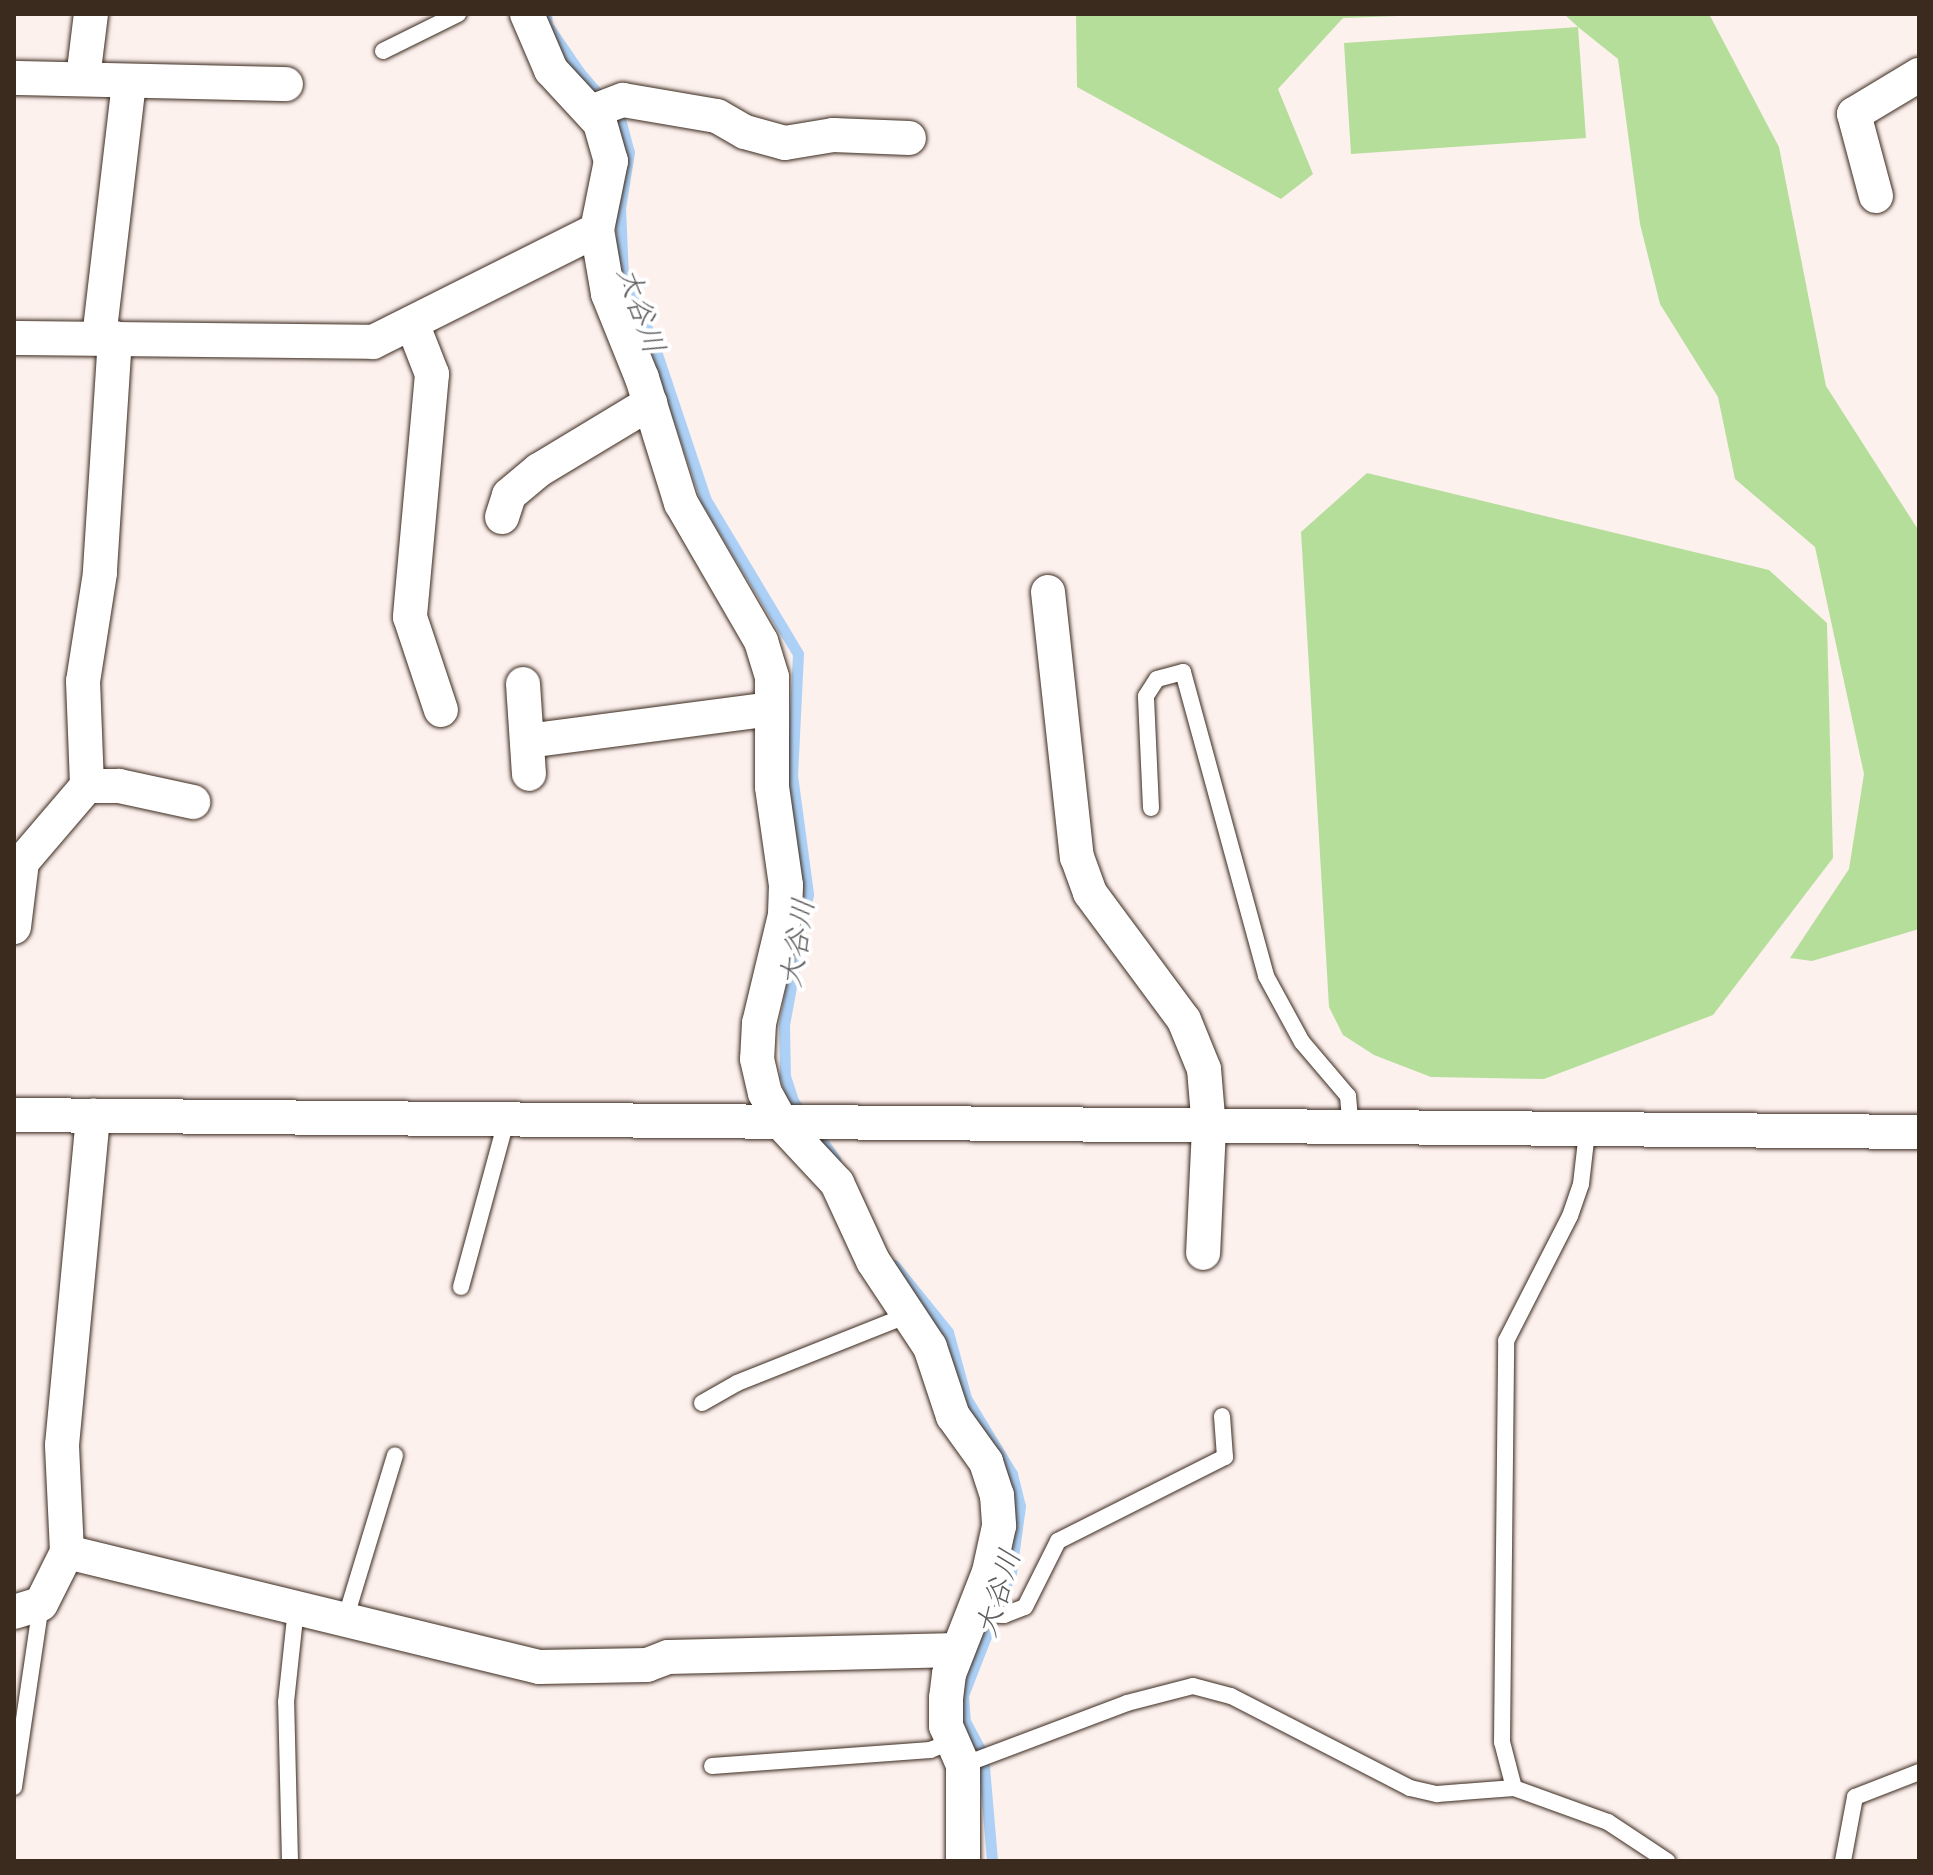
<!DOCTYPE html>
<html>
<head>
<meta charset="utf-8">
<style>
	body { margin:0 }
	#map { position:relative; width:1933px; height:1875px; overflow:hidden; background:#fdf1ee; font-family:"Shantell Sans","Klee One",sans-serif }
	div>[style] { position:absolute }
	.green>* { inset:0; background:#b5de9b }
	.stream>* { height:11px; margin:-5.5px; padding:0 5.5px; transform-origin:5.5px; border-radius:5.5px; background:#add1f6 }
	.roads { filter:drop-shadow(0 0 2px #3b2a1e) drop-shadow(0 0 2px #3b2a1e) }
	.lane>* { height:16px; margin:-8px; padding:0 8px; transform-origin:8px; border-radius:8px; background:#fff }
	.street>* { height:34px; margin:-17px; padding:0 17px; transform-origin:17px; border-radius:17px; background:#fff }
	span { translate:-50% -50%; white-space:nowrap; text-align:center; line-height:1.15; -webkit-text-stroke:8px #fff; paint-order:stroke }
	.water-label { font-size:30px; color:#5d5c5f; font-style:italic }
	.frame { position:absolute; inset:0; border:16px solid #3b2a1e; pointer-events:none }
</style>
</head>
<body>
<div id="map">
	<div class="green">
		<i style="clip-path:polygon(1076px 14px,1453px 14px,1343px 18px,1278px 89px,1313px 174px,1281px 199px,1077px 87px)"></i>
		<i style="clip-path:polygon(1564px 14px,1709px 14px,1779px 147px,1826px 386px,1919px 531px,1919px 929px,1812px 961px,1790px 958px,1849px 869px,1864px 774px,1815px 547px,1735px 479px,1718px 397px,1660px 304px,1640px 224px,1618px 59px,1578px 27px,1586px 138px,1351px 154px,1344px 43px,1578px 27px)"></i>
		<i style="clip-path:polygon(1367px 473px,1769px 570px,1827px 623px,1833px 858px,1713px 1015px,1544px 1079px,1431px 1077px,1374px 1055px,1343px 1035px,1329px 1007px,1301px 532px)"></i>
	</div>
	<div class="stream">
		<i style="left:546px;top:14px;width:11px;rotate:85deg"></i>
		<i style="left:547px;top:25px;width:58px;rotate:55.5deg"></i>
		<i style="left:580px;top:73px;width:61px;rotate:49deg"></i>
		<i style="left:620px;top:119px;width:34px;rotate:75deg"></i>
		<i style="left:629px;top:152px;width:57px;rotate:99.1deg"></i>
		<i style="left:620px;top:208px;width:68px;rotate:87.5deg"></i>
		<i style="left:623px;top:276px;width:69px;rotate:65.3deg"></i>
		<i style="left:652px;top:339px;width:170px;rotate:71.5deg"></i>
		<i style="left:706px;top:500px;width:179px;rotate:59.1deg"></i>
		<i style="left:798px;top:654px;width:121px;rotate:92.8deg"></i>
		<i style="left:792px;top:775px;width:120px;rotate:82.3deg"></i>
		<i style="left:808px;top:894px;width:133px;rotate:100.4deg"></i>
		<i style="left:784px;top:1025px;width:51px;rotate:88.9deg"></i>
		<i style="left:785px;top:1076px;width:26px;rotate:72deg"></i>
		<i style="left:793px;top:1101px;width:72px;rotate:54.1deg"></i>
		<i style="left:894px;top:1265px;width:86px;rotate:51.1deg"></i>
		<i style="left:948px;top:1332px;width:68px;rotate:74.7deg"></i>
		<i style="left:966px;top:1398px;width:89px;rotate:58.8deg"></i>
		<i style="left:1012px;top:1474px;width:33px;rotate:76deg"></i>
		<i style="left:1020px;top:1506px;width:67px;rotate:97.8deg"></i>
		<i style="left:1011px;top:1572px;width:132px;rotate:111.3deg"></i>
		<i style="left:963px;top:1695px;width:26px;rotate:86deg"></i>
		<i style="left:965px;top:1721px;width:38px;rotate:62deg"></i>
		<i style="left:983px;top:1755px;width:106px;rotate:85.1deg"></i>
	</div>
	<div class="roads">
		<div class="lane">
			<i style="left:383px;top:51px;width:84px;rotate:-26.3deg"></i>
			<i style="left:1151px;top:808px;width:112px;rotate:-92.6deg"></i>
			<i style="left:1146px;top:696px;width:20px;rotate:-57deg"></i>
			<i style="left:1157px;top:679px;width:27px;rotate:-15deg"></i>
			<i style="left:1183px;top:672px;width:315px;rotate:74.7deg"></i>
			<i style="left:1266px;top:976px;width:75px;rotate:61.4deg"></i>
			<i style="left:1302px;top:1042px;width:71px;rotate:49.6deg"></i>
			<i style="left:1348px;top:1096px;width:33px;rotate:85deg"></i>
			<i style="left:461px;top:1287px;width:175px;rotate:-74.8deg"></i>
			<i style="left:702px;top:1403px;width:40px;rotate:-29.7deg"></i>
			<i style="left:737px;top:1383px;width:184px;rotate:-21.7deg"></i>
			<i style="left:972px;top:1614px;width:32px;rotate:2deg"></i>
			<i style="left:1004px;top:1615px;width:22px;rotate:-21deg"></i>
			<i style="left:1025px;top:1607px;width:74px;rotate:-63.4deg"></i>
			<i style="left:1058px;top:1541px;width:187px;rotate:-26.7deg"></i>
			<i style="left:1225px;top:1457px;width:41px;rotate:-94.2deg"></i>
			<i style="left:345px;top:1620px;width:172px;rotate:-73.1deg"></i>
			<i style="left:963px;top:1765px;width:175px;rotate:-20.7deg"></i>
			<i style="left:1127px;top:1703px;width:68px;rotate:-14.4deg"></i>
			<i style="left:1193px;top:1686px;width:39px;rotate:15deg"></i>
			<i style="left:1231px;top:1696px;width:201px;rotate:27.2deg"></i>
			<i style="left:1410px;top:1788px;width:28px;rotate:13deg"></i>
			<i style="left:1437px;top:1794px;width:77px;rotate:-4.5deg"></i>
			<i style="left:1514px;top:1788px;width:100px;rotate:19.9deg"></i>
			<i style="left:1608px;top:1822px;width:71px;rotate:33.5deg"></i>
			<i style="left:712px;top:1766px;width:219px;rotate:-4.2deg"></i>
			<i style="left:930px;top:1750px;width:25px;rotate:-21deg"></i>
			<i style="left:14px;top:1787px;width:185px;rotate:-81.6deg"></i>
			<i style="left:1514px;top:1788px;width:48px;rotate:-104.6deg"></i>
			<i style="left:1502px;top:1742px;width:401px;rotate:-89.4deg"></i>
			<i style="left:1506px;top:1341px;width:140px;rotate:-62.9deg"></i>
			<i style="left:1570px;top:1216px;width:34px;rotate:-71deg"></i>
			<i style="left:1581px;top:1184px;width:52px;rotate:-83.4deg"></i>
			<i style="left:290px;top:1861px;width:159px;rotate:-91.4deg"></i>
			<i style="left:286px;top:1702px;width:95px;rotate:-83.9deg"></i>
			<i style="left:1843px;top:1861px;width:65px;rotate:-79.4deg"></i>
			<i style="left:1855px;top:1797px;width:69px;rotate:-21.3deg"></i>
		</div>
		<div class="street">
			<i style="left:527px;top:14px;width:61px;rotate:66.8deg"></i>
			<i style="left:551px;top:70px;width:72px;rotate:47.2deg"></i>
			<i style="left:600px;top:123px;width:40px;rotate:74deg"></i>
			<i style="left:611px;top:161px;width:70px;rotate:101.5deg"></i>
			<i style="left:597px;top:230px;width:65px;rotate:80.2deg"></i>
			<i style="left:608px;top:294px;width:91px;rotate:68deg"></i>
			<i style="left:642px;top:378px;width:131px;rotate:72.7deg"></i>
			<i style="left:681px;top:503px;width:160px;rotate:59.9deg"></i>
			<i style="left:761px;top:641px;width:38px;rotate:73deg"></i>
			<i style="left:772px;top:677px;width:110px;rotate:90deg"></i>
			<i style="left:772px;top:787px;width:99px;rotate:81.9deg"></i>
			<i style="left:786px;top:885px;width:30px;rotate:92deg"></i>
			<i style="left:785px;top:915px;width:111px;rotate:103.5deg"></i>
			<i style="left:759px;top:1023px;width:36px;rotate:93deg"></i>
			<i style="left:757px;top:1059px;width:35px;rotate:77deg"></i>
			<i style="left:765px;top:1093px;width:35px;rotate:61deg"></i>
			<i style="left:782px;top:1124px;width:81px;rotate:47deg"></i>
			<i style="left:837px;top:1183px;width:86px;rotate:65.2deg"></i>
			<i style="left:873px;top:1261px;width:103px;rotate:56.5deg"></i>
			<i style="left:930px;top:1347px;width:73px;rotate:71.6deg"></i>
			<i style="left:953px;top:1416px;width:57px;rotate:54.3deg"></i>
			<i style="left:986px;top:1462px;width:35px;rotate:72deg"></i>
			<i style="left:997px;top:1495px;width:31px;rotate:86deg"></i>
			<i style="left:999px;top:1526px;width:47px;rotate:102.3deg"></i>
			<i style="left:989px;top:1572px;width:110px;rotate:111.4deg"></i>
			<i style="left:949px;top:1674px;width:24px;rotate:97deg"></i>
			<i style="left:946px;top:1698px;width:28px;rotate:90deg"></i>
			<i style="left:946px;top:1726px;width:43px;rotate:66.4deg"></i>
			<i style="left:963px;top:1765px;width:96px;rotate:90deg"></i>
			<i style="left:14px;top:78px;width:272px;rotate:1.3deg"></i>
			<i style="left:83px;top:78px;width:64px;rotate:-82.9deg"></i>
			<i style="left:591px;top:112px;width:34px;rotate:-21deg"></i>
			<i style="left:623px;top:100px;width:95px;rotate:9.7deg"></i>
			<i style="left:717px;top:116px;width:32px;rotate:30deg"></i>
			<i style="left:745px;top:132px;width:41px;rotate:15.4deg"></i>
			<i style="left:785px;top:143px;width:49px;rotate:-9.5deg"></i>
			<i style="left:833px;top:135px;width:76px;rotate:2.3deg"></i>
			<i style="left:1876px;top:196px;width:85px;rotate:-105deg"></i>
			<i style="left:1854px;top:114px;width:76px;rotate:-31deg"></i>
			<i style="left:412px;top:323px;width:55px;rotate:68.6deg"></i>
			<i style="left:432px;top:374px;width:244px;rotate:95.2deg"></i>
			<i style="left:410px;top:617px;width:98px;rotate:71.6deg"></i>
			<i style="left:14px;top:338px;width:359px;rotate:0.6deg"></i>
			<i style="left:373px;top:342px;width:250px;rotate:-26.6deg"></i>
			<i style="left:99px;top:338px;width:258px;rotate:-83.3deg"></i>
			<i style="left:115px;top:338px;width:235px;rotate:93.7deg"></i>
			<i style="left:100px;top:573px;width:109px;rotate:98.9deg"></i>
			<i style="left:83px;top:681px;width:105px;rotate:87.8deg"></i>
			<i style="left:87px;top:786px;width:32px"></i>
			<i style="left:119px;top:786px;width:76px;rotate:12.2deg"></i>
			<i style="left:502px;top:517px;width:23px;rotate:-72deg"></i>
			<i style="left:509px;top:495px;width:39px;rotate:-40deg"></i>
			<i style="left:539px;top:470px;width:130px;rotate:-31.1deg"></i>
			<i style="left:1048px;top:592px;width:267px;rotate:83.8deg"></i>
			<i style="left:1077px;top:857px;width:38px;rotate:70deg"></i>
			<i style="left:1090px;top:893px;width:158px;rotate:53.5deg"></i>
			<i style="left:1184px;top:1020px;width:53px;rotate:67.8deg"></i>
			<i style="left:1204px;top:1069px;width:59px;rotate:85.2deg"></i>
			<i style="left:1209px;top:1128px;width:125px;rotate:92.7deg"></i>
			<i style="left:523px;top:684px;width:90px;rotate:86.2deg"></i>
			<i style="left:528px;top:741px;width:245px;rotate:-7.5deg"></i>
			<i style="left:14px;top:927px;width:65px;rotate:-83deg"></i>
			<i style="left:22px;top:862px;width:100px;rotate:-49.5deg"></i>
			<i style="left:14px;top:1115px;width:1905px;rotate:0.51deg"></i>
			<i style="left:67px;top:1552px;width:486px;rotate:13.7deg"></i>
			<i style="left:539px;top:1667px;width:108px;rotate:-1.1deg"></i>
			<i style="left:647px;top:1665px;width:22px;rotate:-21deg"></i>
			<i style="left:668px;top:1657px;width:290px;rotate:-1.4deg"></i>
			<i style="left:14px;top:1612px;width:28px;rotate:-17deg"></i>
			<i style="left:41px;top:1604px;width:58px;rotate:-63.4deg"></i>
			<i style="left:67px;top:1552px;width:107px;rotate:-92.7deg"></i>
			<i style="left:62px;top:1445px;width:331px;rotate:-84.6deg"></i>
		</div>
	</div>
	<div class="water-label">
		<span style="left:641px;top:310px;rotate:71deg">大谷川</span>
		<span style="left:797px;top:943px;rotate:-81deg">大谷川</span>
		<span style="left:998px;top:1593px;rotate:-73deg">大谷川</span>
	</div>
	<div class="frame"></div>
</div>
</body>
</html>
